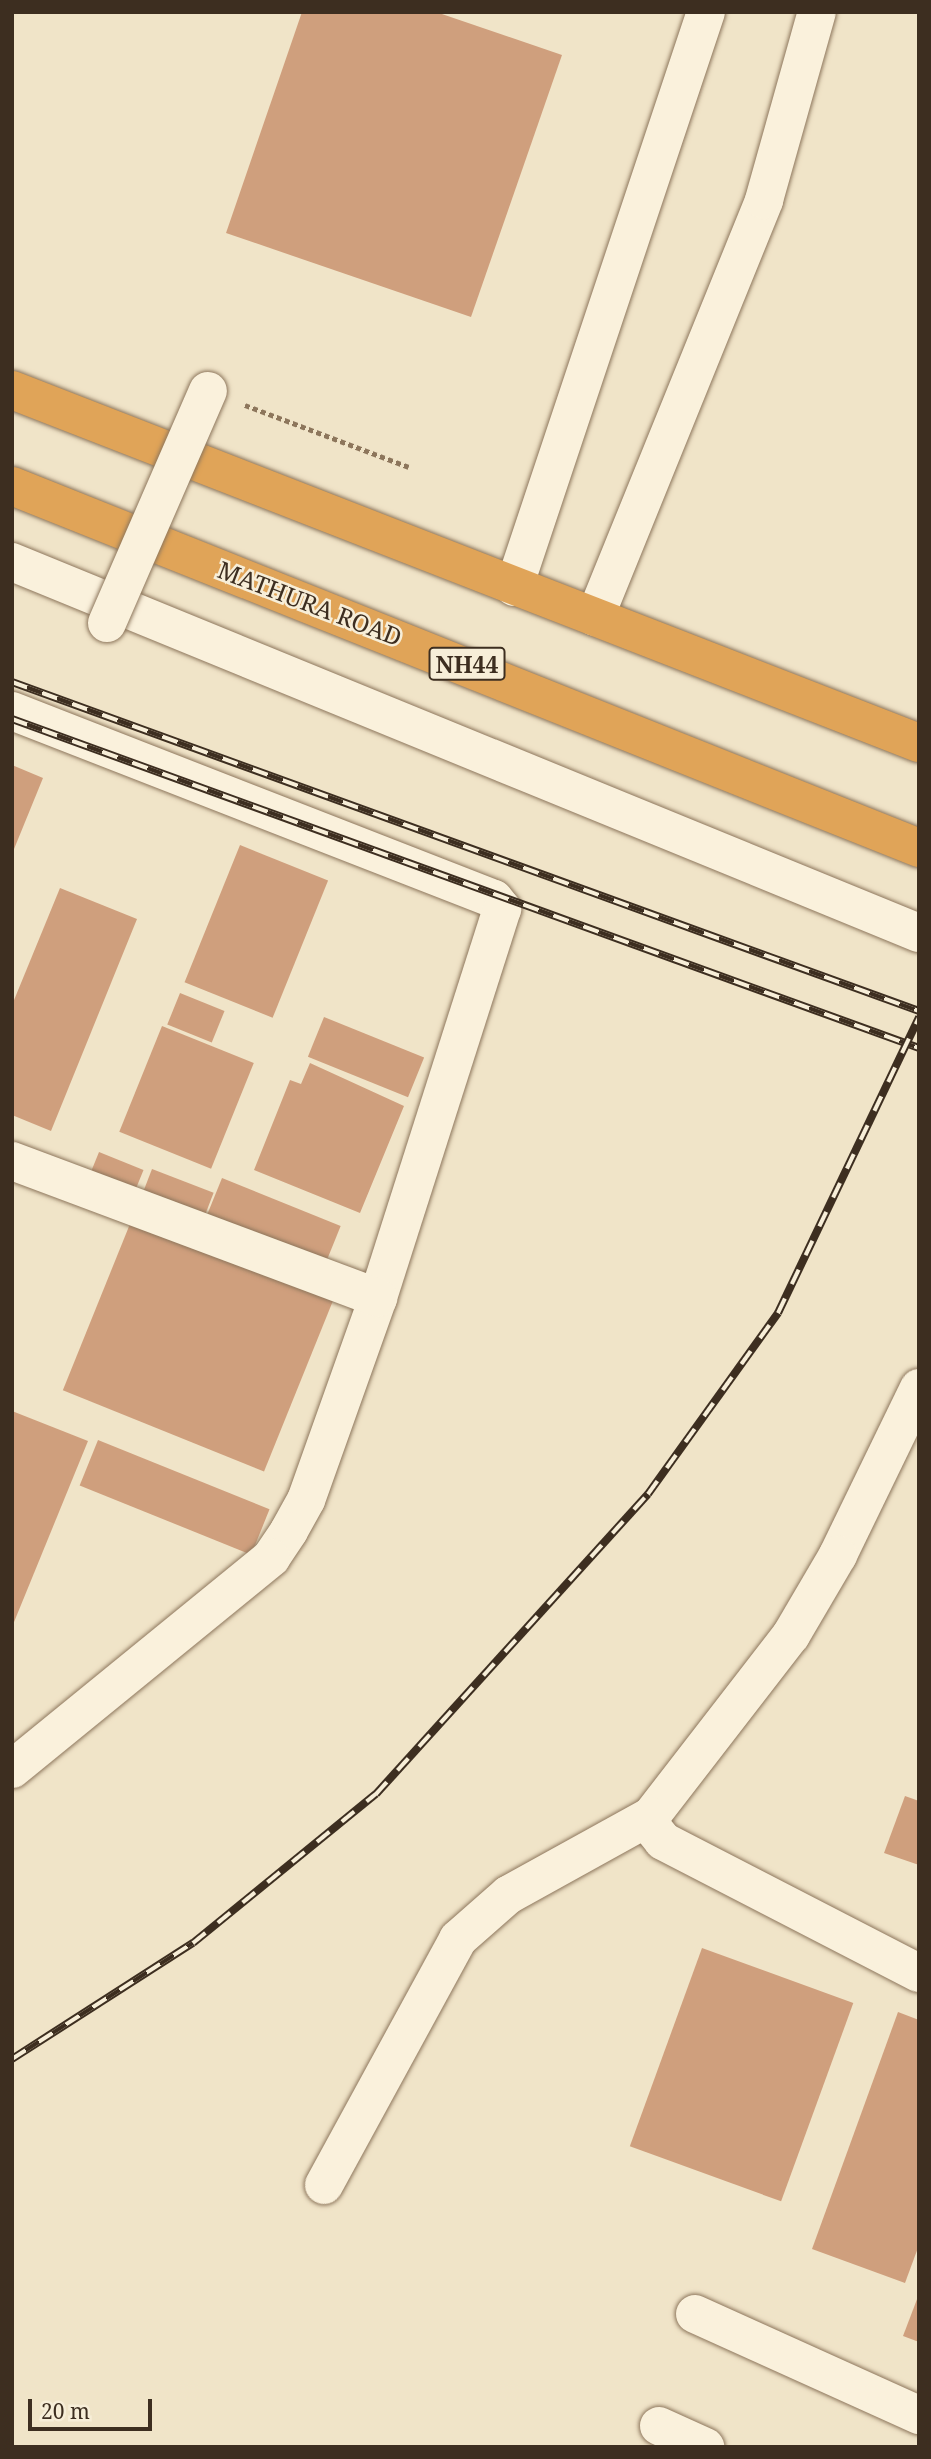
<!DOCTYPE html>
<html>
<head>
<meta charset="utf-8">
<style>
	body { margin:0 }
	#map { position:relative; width:931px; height:2459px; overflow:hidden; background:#f0e4c8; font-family:"Noto Serif",serif }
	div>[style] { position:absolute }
	.building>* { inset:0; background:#cf9f7d; transform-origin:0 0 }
	.path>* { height:4.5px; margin-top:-2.25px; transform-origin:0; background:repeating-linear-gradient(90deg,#8d765c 0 5px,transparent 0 8.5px) }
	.roads { filter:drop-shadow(0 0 2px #8d765c) drop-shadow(0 0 2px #8d765c) }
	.minor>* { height:38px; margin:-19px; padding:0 19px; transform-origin:19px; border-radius:19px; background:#faf1dc }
	.highway>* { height:38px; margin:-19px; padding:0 19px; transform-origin:19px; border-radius:19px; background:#e0a458 }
	.rail>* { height:8px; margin-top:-4px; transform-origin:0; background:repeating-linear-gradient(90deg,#f7eed8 0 16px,#3d2e20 0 32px); box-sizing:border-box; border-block:2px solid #3d2e20 }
	.bridges { filter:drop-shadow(0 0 2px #8d765c) drop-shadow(0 0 2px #8d765c) }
	.minor-bridge>* { height:38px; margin:-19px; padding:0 19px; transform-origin:19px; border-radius:19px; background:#faf1dc }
	span { translate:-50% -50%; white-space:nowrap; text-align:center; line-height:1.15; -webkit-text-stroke:5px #f7eed8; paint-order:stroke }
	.shield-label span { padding:2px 5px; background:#f7eed8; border:2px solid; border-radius:5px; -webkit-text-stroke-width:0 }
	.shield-label { font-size:23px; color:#3d2e20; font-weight:700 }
	.street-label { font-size:24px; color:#3d2e20 }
	.frame { position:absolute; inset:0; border:14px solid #3d2e20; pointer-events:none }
	.scale { position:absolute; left:28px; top:2399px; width:124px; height:32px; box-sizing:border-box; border:4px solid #3d2e20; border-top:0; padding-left:9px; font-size:21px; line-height:24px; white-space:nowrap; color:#3d2e20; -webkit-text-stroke:5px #f7eed8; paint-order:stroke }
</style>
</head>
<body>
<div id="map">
	<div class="building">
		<i style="clip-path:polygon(302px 12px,436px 12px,562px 55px,471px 317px,226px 233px)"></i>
		<i style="clip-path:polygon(12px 765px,43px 778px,12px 854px)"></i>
		<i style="left:240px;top:845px;width:95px;height:148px;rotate:22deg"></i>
		<i style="clip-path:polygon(60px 888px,137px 919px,51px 1131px,12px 1115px,12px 1005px)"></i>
		<i style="left:180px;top:993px;width:48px;height:34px;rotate:22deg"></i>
		<i style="left:324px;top:1017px;width:108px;height:43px;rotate:22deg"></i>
		<i style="left:162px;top:1026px;width:99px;height:114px;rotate:22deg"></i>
		<i style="clip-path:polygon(310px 1063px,404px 1106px,360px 1213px,254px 1170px,290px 1080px,301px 1084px)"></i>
		<i style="left:99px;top:1152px;width:48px;height:23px;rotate:22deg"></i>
		<i style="left:152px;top:1169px;width:66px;height:25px;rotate:21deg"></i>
		<i style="left:222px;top:1178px;width:128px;height:40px;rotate:22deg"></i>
		<i style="left:134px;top:1214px;width:217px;height:190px;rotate:22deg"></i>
		<i style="clip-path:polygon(12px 1411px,88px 1441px,12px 1627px)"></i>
		<i style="left:98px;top:1440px;width:185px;height:49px;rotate:22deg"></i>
		<i style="clip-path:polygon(905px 1796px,919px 1801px,919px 1865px,884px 1853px)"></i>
		<i style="left:702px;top:1948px;width:161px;height:211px;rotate:20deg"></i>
		<i style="clip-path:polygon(898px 2012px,919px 2020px,919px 2245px,905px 2283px,812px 2249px)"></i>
		<i style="clip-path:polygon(919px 2294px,919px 2342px,903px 2336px)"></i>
	</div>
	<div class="path">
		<i style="left:245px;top:405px;width:175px;rotate:20.7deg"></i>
	</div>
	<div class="roads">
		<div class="minor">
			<i style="left:12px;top:562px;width:980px;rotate:22.25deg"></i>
			<i style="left:514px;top:587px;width:606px;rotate:-71.54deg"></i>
			<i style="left:595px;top:617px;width:450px;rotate:-67.9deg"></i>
			<i style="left:764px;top:200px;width:195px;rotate:-74.3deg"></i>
			<i style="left:12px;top:711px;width:517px;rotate:21.31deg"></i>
			<i style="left:494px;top:899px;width:13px;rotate:51deg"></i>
			<i style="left:502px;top:909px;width:408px;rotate:107.7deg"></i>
			<i style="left:378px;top:1298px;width:214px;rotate:109.6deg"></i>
			<i style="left:306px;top:1500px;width:35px;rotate:119deg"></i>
			<i style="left:289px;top:1531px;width:32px;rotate:124deg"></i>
			<i style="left:271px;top:1558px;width:334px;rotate:140.8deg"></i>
			<i style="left:12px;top:1161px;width:391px;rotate:20.5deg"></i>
			<i style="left:919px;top:1388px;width:186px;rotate:115.9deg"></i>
			<i style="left:838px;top:1555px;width:93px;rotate:120.4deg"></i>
			<i style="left:791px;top:1635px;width:229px;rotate:127.7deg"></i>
			<i style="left:651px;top:1816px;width:10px;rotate:90deg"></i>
			<i style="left:651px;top:1826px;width:19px;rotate:51deg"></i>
			<i style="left:663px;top:1841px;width:288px;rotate:27.3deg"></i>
			<i style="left:324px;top:2185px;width:280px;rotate:-61.4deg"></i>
			<i style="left:458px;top:1939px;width:67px;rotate:-41.3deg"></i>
			<i style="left:508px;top:1895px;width:163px;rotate:-28.9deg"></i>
			<i style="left:695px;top:2314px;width:246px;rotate:24.3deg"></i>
			<i style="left:659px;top:2426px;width:51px;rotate:24.5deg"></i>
		</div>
		<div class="highway">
			<i style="left:12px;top:390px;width:973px;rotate:21.27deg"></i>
			<i style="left:12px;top:486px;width:977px;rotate:21.76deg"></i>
		</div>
	</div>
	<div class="rail">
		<i style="left:12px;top:682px;width:965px;rotate:19.94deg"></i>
		<i style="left:12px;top:719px;width:965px;rotate:19.94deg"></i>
		<i style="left:12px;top:2059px;width:215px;rotate:-32.7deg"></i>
		<i style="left:193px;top:1943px;width:236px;rotate:-39.2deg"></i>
		<i style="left:376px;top:1794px;width:405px;rotate:-47.8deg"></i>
		<i style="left:648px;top:1494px;width:223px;rotate:-54.3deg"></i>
		<i style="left:778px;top:1313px;width:328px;rotate:-64.5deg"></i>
	</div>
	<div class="bridges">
		<div class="minor-bridge">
			<i style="left:107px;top:623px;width:253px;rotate:-66.5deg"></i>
		</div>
	</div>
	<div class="shield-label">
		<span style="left:467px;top:664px">NH44</span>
	</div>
	<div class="street-label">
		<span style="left:310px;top:603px;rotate:21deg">MATHURA ROAD</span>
	</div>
	<div class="frame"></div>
	<div class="scale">20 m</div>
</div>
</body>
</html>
